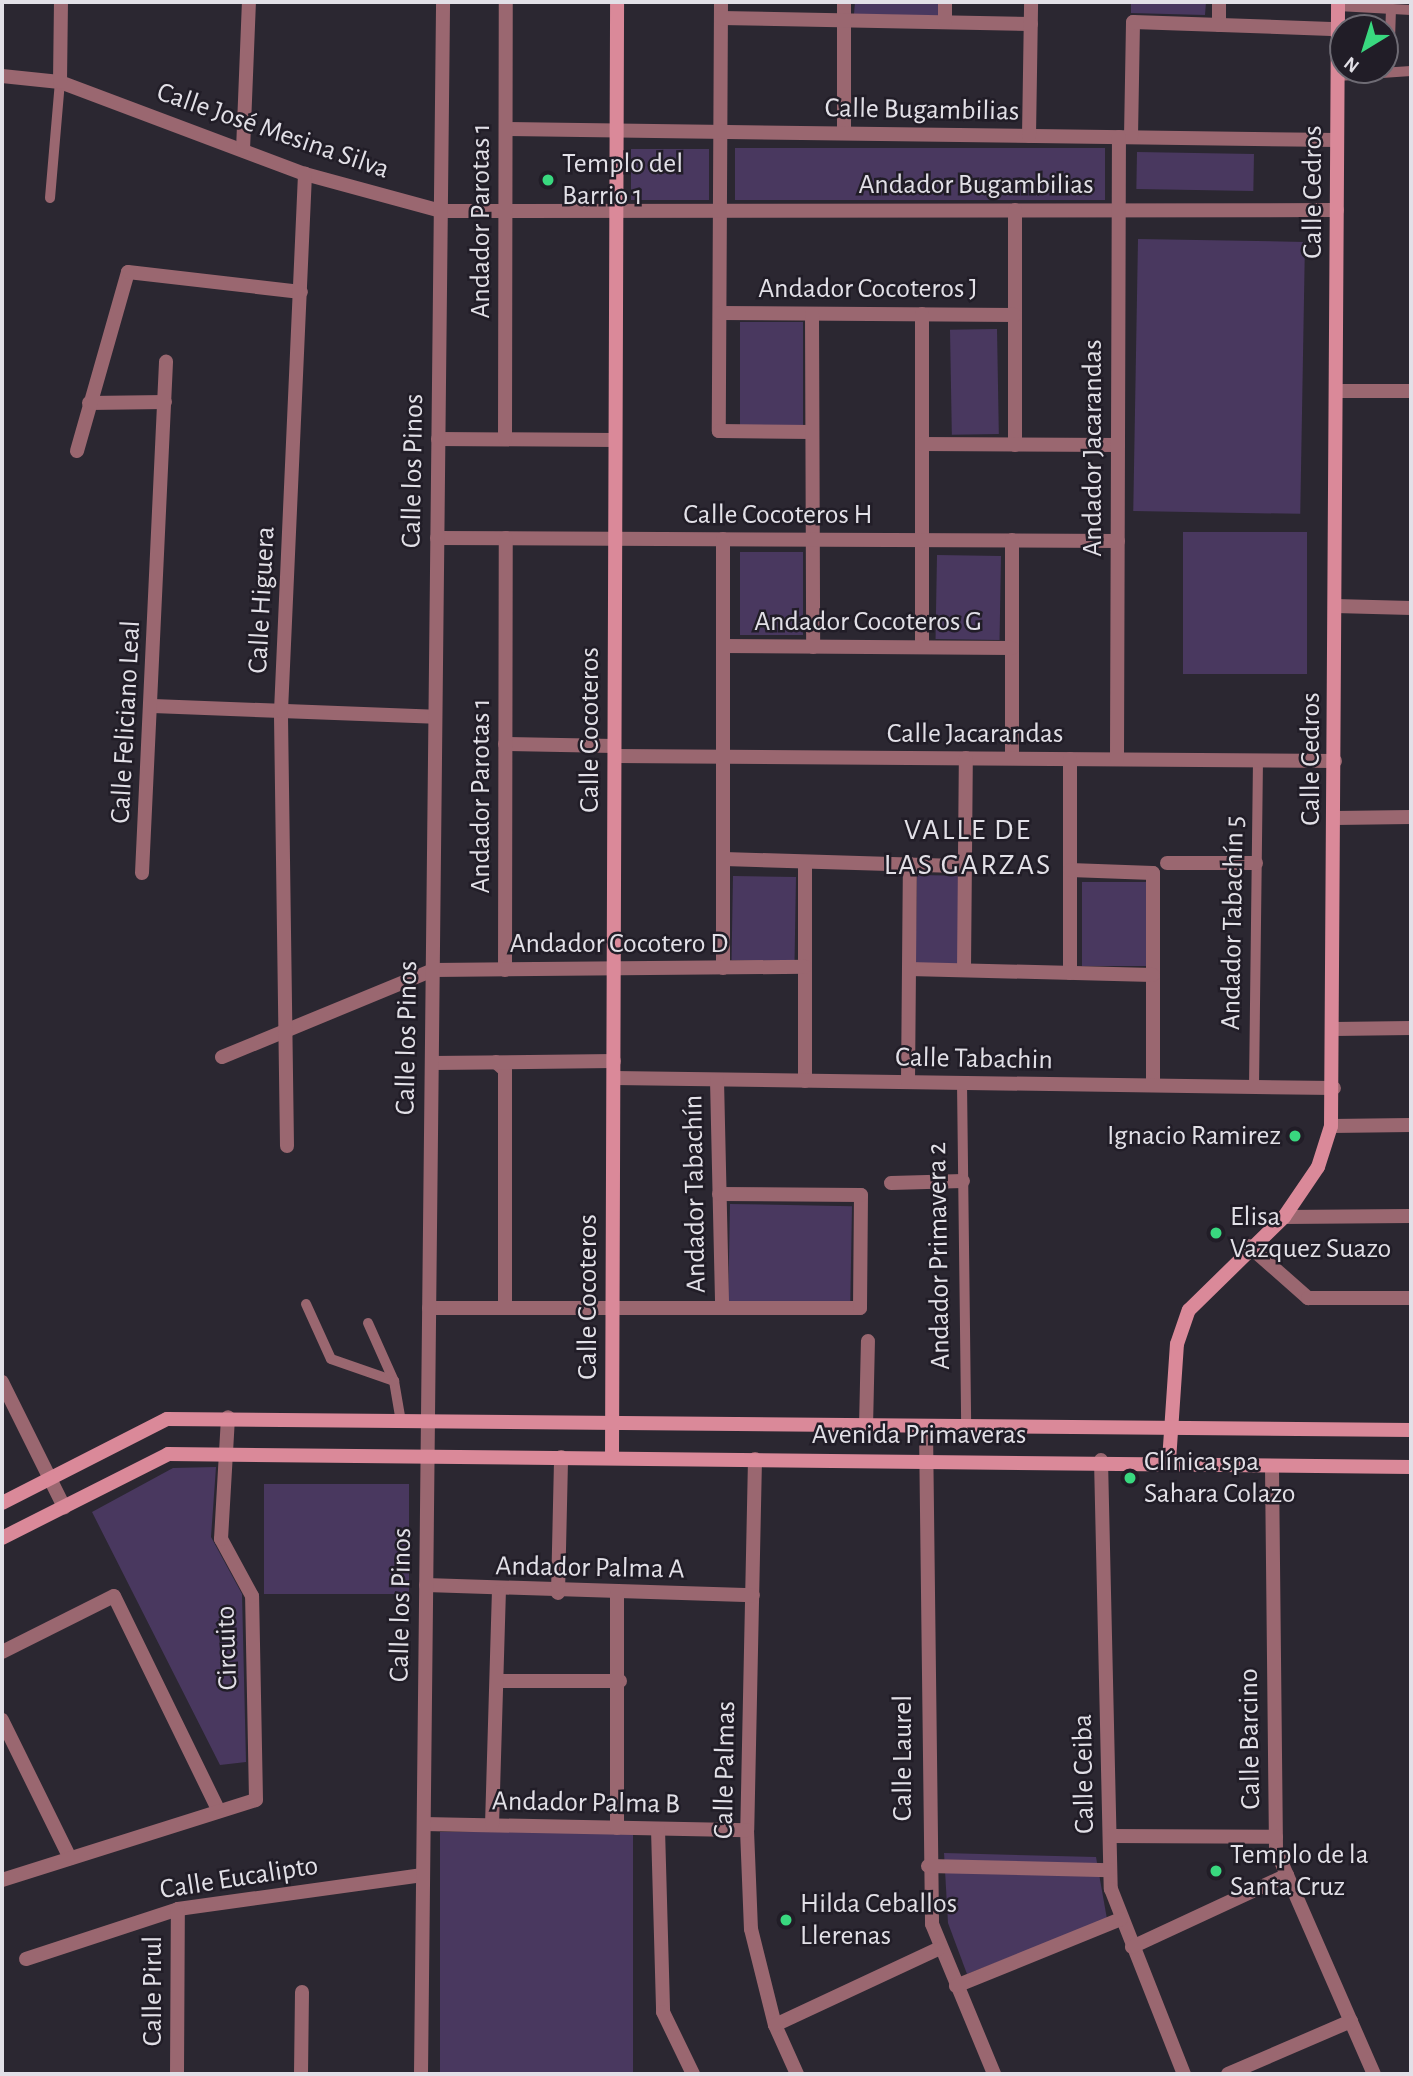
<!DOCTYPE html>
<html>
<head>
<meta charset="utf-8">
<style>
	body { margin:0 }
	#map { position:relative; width:1413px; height:2076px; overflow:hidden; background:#2b2731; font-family:"Alegreya Sans",sans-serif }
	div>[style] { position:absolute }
	.green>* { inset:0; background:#49385f; transform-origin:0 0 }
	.lane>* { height:10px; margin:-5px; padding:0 5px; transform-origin:5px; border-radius:5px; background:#9a6770 }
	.street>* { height:14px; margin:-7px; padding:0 7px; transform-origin:7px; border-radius:7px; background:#9a6770 }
	.secondary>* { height:14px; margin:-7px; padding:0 7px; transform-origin:7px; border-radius:7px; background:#da8999 }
	.dots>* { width:19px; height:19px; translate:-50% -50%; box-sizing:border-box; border:4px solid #211d27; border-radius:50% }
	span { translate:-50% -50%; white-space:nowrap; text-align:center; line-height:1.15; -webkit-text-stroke:5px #211d27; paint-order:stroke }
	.street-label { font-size:28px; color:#e2e0e7 }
	.poi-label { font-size:28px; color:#e2e0e7 }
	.left { translate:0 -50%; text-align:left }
	.right { translate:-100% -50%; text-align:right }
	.neighbourhood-label { font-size:30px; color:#e2e0e7; letter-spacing:2px }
	.frame { position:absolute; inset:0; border:4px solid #e2e0e7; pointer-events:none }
	.north { position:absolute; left:1329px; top:14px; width:70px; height:70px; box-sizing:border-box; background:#211d27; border:2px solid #6e6b74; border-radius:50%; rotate:218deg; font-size:19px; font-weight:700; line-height:28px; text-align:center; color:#e2e0e7 }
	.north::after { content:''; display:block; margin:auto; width:24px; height:32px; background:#39d87f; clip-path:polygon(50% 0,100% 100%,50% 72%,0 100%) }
</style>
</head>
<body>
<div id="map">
	<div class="green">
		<i style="clip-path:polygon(855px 2px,941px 2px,941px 16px,854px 14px)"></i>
		<i style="clip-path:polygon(1131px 2px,1206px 2px,1205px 15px,1131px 13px)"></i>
		<i style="left:735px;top:148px;width:370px;height:52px"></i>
		<i style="left:631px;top:149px;width:78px;height:51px"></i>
		<i style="left:1137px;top:152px;width:117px;height:37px;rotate:1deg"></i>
		<i style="left:1138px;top:239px;width:167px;height:272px;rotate:1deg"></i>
		<i style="left:740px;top:322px;width:63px;height:104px"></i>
		<i style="left:997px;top:329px;width:105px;height:47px;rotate:89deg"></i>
		<i style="left:1183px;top:532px;width:124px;height:142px"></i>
		<i style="left:740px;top:552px;width:63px;height:83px"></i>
		<i style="left:937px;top:555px;width:64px;height:84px;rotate:1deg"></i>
		<i style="left:917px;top:875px;width:43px;height:89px;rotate:1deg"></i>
		<i style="left:733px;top:876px;width:63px;height:84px;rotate:1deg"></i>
		<i style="left:1082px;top:882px;width:64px;height:84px"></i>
		<i style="left:730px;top:1204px;width:122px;height:97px;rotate:1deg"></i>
		<i style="clip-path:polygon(216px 1467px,211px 1537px,242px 1594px,246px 1762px,220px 1765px,92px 1512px,173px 1468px)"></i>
		<i style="left:264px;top:1484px;width:145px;height:110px"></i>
		<i style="left:440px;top:1832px;width:193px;height:242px"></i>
		<i style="clip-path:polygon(944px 1853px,1096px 1857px,1107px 1919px,967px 1974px,948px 1923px)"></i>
	</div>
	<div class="lane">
		<i style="left:1338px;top:6px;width:73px;rotate:3.1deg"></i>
		<i style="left:1389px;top:72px;width:63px;rotate:-88.2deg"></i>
		<i style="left:1338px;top:76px;width:73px;rotate:-3.9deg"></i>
		<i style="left:50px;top:198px;width:116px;rotate:-85.1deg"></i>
		<i style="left:962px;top:1083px;width:346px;rotate:89.3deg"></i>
		<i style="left:1254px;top:1087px;width:327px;rotate:-89.3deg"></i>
		<i style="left:306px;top:1304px;width:60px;rotate:65.6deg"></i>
		<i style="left:331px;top:1359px;width:67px;rotate:19.2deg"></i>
		<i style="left:368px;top:1323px;width:64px;rotate:65.9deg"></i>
		<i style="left:394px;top:1381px;width:42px;rotate:80.3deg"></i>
	</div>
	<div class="street">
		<i style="left:721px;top:2px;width:429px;rotate:90.3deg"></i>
		<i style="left:719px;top:431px;width:93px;rotate:0.6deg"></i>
		<i style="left:844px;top:2px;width:131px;rotate:90deg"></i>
		<i style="left:1219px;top:2px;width:23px;rotate:90deg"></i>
		<i style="left:721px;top:18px;width:310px;rotate:1.1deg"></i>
		<i style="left:945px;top:22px;width:20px;rotate:-90deg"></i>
		<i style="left:2px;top:76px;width:58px;rotate:5.9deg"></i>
		<i style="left:60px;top:82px;width:262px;rotate:20.6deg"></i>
		<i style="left:305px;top:174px;width:141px;rotate:15.2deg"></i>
		<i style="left:441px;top:211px;width:896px;rotate:-0.06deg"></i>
		<i style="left:60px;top:82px;width:80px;rotate:-89.3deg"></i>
		<i style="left:506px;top:129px;width:831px;rotate:0.76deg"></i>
		<i style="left:1029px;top:136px;width:134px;rotate:-89.1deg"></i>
		<i style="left:1131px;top:137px;width:115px;rotate:-89deg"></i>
		<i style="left:1133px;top:22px;width:205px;rotate:2deg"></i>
		<i style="left:243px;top:150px;width:148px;rotate:-87.7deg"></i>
		<i style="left:1015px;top:210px;width:235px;rotate:90deg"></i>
		<i style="left:720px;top:313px;width:295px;rotate:0.4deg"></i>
		<i style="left:812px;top:314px;width:333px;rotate:89.8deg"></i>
		<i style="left:922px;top:314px;width:333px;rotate:90deg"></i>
		<i style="left:1336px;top:391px;width:75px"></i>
		<i style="left:89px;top:403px;width:76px;rotate:-0.8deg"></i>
		<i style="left:438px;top:439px;width:177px;rotate:0.3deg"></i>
		<i style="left:505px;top:439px;width:437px;rotate:-89.9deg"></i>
		<i style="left:922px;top:444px;width:196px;rotate:0.3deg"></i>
		<i style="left:77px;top:451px;width:186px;rotate:-74.1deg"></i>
		<i style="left:128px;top:272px;width:174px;rotate:6.6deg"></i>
		<i style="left:437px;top:538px;width:681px;rotate:0.25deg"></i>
		<i style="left:1012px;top:540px;width:218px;rotate:90deg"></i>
		<i style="left:1335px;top:606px;width:76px;rotate:1.5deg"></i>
		<i style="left:724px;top:646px;width:288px;rotate:0.4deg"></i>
		<i style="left:153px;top:706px;width:282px;rotate:2.2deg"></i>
		<i style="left:505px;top:744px;width:109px;rotate:1.1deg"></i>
		<i style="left:615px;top:756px;width:720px;rotate:0.4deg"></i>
		<i style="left:1070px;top:759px;width:214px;rotate:90deg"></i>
		<i style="left:1117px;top:759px;width:622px;rotate:-89.82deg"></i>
		<i style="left:1335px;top:818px;width:76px;rotate:-0.8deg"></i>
		<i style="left:724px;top:859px;width:241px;rotate:1.7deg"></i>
		<i style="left:805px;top:862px;width:219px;rotate:90deg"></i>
		<i style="left:1167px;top:863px;width:89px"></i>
		<i style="left:1070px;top:870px;width:83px;rotate:2.1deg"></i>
		<i style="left:1153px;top:873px;width:212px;rotate:90deg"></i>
		<i style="left:142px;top:873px;width:512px;rotate:-87.31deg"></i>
		<i style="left:723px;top:968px;width:429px;rotate:-90deg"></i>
		<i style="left:909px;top:969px;width:244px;rotate:1.4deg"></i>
		<i style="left:505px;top:970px;width:432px;rotate:-89.9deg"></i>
		<i style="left:964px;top:970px;width:212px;rotate:-89.5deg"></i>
		<i style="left:1334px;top:1029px;width:77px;rotate:-0.7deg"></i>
		<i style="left:222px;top:1057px;width:228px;rotate:-22.4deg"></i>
		<i style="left:433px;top:970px;width:372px;rotate:-0.5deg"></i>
		<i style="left:496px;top:1062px;width:12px;rotate:42deg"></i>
		<i style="left:505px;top:1070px;width:238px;rotate:90deg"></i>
		<i style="left:432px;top:1063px;width:182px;rotate:-0.6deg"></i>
		<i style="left:614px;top:1078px;width:720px;rotate:0.8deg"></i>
		<i style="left:717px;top:1080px;width:228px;rotate:88.7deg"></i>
		<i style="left:908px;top:1082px;width:218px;rotate:-89.5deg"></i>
		<i style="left:1331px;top:1126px;width:80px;rotate:-0.7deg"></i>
		<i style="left:287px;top:1146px;width:435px;rotate:-90.8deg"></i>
		<i style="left:281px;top:711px;width:538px;rotate:-87.44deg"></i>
		<i style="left:891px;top:1183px;width:72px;rotate:-1.6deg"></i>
		<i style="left:1284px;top:1217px;width:127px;rotate:-0.5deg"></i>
		<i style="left:1249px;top:1246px;width:79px;rotate:41.4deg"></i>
		<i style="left:1308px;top:1298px;width:103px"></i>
		<i style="left:429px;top:1308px;width:431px"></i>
		<i style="left:860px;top:1308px;width:113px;rotate:-89.5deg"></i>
		<i style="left:861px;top:1195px;width:142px;rotate:-179.6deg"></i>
		<i style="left:2px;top:1382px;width:140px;rotate:63.6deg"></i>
		<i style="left:866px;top:1427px;width:86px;rotate:-88.7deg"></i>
		<i style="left:926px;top:1429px;width:495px;rotate:89.3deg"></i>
		<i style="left:932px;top:1924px;width:162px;rotate:67.5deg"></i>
		<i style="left:755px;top:1459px;width:371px;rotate:91.2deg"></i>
		<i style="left:747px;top:1830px;width:99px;rotate:87.7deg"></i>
		<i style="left:751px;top:1929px;width:99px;rotate:76deg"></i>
		<i style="left:775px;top:2025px;width:54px;rotate:65.8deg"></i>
		<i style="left:1101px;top:1460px;width:429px;rotate:88.7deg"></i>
		<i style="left:1111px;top:1889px;width:199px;rotate:68.5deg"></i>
		<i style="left:1272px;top:1467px;width:383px;rotate:89.4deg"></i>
		<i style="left:1276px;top:1850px;width:244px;rotate:66.4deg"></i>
		<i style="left:426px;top:1585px;width:327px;rotate:1.8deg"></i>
		<i style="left:558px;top:1593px;width:136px;rotate:-88.7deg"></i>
		<i style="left:2px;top:1652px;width:125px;rotate:-26.6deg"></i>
		<i style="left:114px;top:1596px;width:239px;rotate:64deg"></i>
		<i style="left:498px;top:1681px;width:122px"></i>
		<i style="left:2px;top:1720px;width:154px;rotate:63.8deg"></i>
		<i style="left:424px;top:1824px;width:323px;rotate:1.1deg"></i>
		<i style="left:492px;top:1825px;width:233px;rotate:-88.3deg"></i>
		<i style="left:617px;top:1828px;width:234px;rotate:-90deg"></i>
		<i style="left:658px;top:1829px;width:183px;rotate:88.4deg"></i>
		<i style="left:663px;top:2012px;width:69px;rotate:64.2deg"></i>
		<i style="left:1110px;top:1836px;width:166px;rotate:0.3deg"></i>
		<i style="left:928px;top:1866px;width:182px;rotate:1.3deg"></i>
		<i style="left:2px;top:1880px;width:266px;rotate:-17.5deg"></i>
		<i style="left:256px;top:1800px;width:204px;rotate:-91.1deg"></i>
		<i style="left:252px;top:1596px;width:65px;rotate:-118.5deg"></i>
		<i style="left:221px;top:1539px;width:122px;rotate:-86.7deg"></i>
		<i style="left:1132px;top:1947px;width:171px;rotate:-24.9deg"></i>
		<i style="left:26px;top:1959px;width:160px;rotate:-18.2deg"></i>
		<i style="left:178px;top:1909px;width:247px;rotate:-7.9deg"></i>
		<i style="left:956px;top:1986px;width:178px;rotate:-22.1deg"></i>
		<i style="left:775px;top:2025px;width:180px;rotate:-25deg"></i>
		<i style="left:177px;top:2074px;width:165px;rotate:-89.7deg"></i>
		<i style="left:301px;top:2074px;width:82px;rotate:-89.3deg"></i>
		<i style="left:421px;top:2074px;width:2072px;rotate:-89.39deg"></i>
		<i style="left:1228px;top:2074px;width:134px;rotate:-23.3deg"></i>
	</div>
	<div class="secondary">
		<i style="left:612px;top:1458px;width:1456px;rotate:-89.8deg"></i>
		<i style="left:1169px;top:1461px;width:117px;rotate:-86.1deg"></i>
		<i style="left:1177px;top:1344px;width:36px;rotate:-71deg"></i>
		<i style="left:1189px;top:1310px;width:133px;rotate:-44.4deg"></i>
		<i style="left:1284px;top:1217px;width:60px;rotate:-55.8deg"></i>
		<i style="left:1318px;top:1167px;width:43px;rotate:-72.4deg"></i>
		<i style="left:1331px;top:1126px;width:1124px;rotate:-89.64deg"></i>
		<i style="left:2px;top:1503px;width:185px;rotate:-27deg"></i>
		<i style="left:167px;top:1419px;width:1244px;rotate:0.51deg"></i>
		<i style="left:2px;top:1538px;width:186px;rotate:-26.8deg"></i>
		<i style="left:168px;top:1454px;width:1243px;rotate:0.6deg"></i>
	</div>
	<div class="dots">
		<i style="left:548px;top:180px;background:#39d87f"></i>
		<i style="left:1295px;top:1136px;background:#39d87f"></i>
		<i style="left:1216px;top:1233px;background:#39d87f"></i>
		<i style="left:1130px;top:1478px;background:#39d87f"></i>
		<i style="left:1216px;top:1871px;background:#39d87f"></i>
		<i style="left:786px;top:1920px;background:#39d87f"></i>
	</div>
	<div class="street-label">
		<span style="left:922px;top:110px;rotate:1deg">Calle Bugambilias</span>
		<span style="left:273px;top:131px;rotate:19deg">Calle José Mesina Silva</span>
		<span style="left:976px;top:185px">Andador Bugambilias</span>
		<span style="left:1313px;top:192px;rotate:-90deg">Calle Cedros</span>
		<span style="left:481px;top:221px;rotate:-90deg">Andador Parotas 1</span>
		<span style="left:868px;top:289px">Andador Cocoteros J</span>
		<span style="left:1093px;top:448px;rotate:-90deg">Andador Jacarandas</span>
		<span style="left:413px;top:471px;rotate:-89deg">Calle los Pinos</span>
		<span style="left:778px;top:515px">Calle Cocoteros H</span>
		<span style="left:262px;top:600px;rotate:-87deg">Calle Higuera</span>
		<span style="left:868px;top:622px">Andador Cocoteros G</span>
		<span style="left:126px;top:722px;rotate:-87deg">Calle Feliciano Leal</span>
		<span style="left:590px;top:730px;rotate:-90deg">Calle Cocoteros</span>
		<span style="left:975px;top:734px">Calle Jacarandas</span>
		<span style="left:1311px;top:759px;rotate:-90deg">Calle Cedros</span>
		<span style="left:481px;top:796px;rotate:-90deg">Andador Parotas 1</span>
		<span style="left:1233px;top:923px;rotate:-89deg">Andador Tabachín 5</span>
		<span style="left:619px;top:944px">Andador Cocotero D</span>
		<span style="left:407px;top:1038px;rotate:-89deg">Calle los Pinos</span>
		<span style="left:974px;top:1059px;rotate:1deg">Calle Tabachin</span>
		<span style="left:695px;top:1194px;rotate:-91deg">Andador Tabachín</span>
		<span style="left:939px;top:1256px;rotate:-91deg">Andador Primavera 2</span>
		<span style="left:588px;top:1297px;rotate:-90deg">Calle Cocoteros</span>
		<span style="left:919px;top:1435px">Avenida Primaveras</span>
		<span style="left:590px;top:1568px;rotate:1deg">Andador Palma A</span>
		<span style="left:401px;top:1605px;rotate:-89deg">Calle los Pinos</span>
		<span style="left:227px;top:1648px;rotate:-92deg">Circuito</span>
		<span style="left:1250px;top:1739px;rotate:-91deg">Calle Barcino</span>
		<span style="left:903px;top:1758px;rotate:-90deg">Calle Laurel</span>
		<span style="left:725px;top:1770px;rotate:-89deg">Calle Palmas</span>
		<span style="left:1084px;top:1774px;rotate:-91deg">Calle Ceiba</span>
		<span style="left:586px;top:1803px;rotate:1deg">Andador Palma B</span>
		<span style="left:239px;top:1878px;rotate:-9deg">Calle Eucalipto</span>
		<span style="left:153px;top:1991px;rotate:-90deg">Calle Pirul</span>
	</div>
	<div class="poi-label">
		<span class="left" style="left:562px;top:180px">Templo del<br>Barrio 1</span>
		<span class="right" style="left:1281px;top:1136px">Ignacio Ramirez</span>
		<span class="left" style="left:1230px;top:1233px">Elisa<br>Vazquez Suazo</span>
		<span class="left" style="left:1144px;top:1478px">Clínica spa<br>Sahara Colazo</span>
		<span class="left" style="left:1230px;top:1871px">Templo de la<br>Santa Cruz</span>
		<span class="left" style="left:800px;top:1920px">Hilda Ceballos<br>Llerenas</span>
	</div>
	<div class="neighbourhood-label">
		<span style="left:968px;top:847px">VALLE DE<br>LAS GARZAS</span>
	</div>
	<div class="frame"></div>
	<div class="north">N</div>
</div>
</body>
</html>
